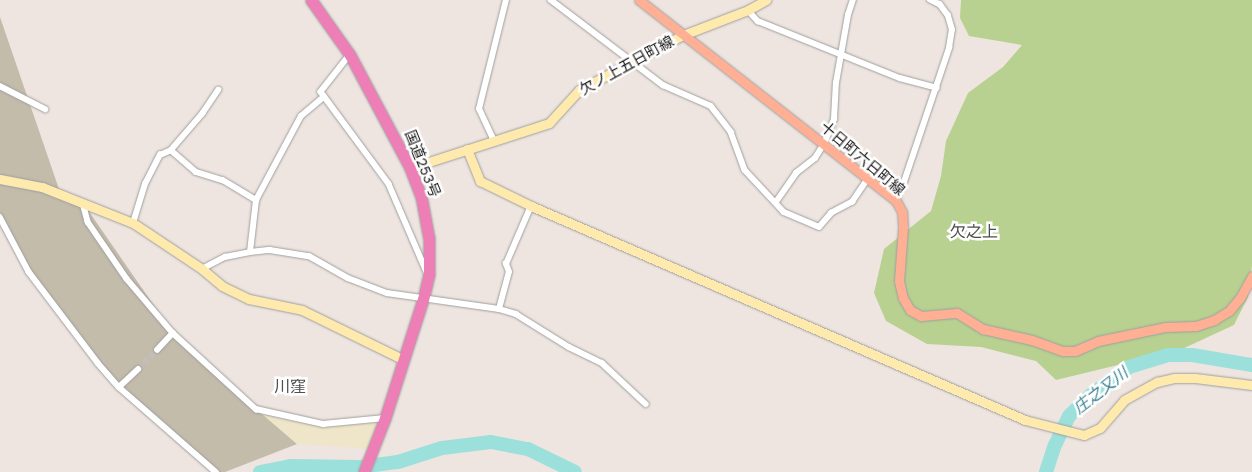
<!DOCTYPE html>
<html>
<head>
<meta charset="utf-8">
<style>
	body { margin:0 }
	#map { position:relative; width:1252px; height:472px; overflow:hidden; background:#eee5e0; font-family:"Work Sans","Noto Sans JP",sans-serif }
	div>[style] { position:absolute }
	.construction>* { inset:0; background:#c3bcab }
	.farmland>* { inset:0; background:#efe6c9 }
	.forest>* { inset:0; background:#b8d190 }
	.river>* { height:14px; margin:-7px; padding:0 7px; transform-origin:7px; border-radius:7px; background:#9ce0db }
	.street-tunnel>* { height:5.5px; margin-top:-2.75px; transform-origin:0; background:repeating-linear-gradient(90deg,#c4bdb9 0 5.5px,transparent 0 8.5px) }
	.roads { filter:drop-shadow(0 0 1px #9f9f9f) drop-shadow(0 0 1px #9f9f9f) }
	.street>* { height:5.5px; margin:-2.75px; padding:0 2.75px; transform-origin:2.75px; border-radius:2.75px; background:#fff }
	.secondary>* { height:9px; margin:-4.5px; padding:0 4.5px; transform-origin:4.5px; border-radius:4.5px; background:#ffeaad }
	.primary>* { height:9px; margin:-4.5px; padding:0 4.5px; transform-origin:4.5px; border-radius:4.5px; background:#ffb094 }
	.highway>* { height:11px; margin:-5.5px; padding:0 5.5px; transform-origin:5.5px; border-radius:5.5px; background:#ed7fb6 }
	span { translate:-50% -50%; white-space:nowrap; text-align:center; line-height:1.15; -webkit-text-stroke:5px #fff; paint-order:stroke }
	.street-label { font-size:15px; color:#1b1b1b }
	.neighbourhood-label { font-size:16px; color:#4e4e4e }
	.water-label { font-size:16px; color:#378092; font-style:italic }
</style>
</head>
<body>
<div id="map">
	<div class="construction">
		<i style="clip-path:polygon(0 17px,61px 195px,83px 203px,173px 333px,297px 444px,225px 472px,216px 472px,119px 387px,29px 272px,0 217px)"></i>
	</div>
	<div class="farmland">
		<i style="clip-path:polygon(256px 409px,323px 424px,385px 418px,373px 449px,297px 444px)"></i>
	</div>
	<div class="forest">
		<i style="clip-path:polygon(961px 0,1252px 0,1252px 265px,1248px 297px,1234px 325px,1180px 350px,1056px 380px,1036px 361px,981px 347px,927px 344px,886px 321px,874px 293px,884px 249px,931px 211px,941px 176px,946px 141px,968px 93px,1003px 67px,1022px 45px,969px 36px,960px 18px)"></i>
	</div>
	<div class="river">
		<i style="left:260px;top:472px;width:31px;rotate:-11deg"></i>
		<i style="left:290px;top:466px;width:71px;rotate:0.8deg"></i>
		<i style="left:361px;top:467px;width:37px;rotate:-8deg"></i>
		<i style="left:398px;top:462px;width:46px;rotate:-17.7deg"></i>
		<i style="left:442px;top:448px;width:49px;rotate:-7deg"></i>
		<i style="left:491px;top:442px;width:38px;rotate:11deg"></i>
		<i style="left:528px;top:449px;width:52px;rotate:26.1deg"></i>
		<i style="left:1046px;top:472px;width:28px;rotate:-72deg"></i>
		<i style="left:1055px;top:445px;width:32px;rotate:-64deg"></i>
		<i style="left:1069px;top:416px;width:30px;rotate:-44deg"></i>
		<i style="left:1091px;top:395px;width:47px;rotate:-36.4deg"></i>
		<i style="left:1129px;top:367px;width:41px;rotate:-17.1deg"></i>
		<i style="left:1168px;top:355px;width:24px"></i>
		<i style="left:1192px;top:355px;width:61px;rotate:9.5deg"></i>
	</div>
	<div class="street-tunnel">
		<i style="left:138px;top:369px;width:27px;rotate:-45deg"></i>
	</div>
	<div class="roads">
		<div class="street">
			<i style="left:551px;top:0;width:141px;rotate:37.2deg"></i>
			<i style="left:663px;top:85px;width:52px;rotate:23.6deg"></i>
			<i style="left:711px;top:106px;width:33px;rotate:52deg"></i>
			<i style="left:731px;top:132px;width:40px;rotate:69.8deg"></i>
			<i style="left:745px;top:170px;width:57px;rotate:47.1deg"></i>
			<i style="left:784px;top:212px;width:38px;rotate:23deg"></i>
			<i style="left:819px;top:227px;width:18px;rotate:-49deg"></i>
			<i style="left:831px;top:213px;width:24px;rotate:-28deg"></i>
			<i style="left:852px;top:202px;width:27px;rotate:-56deg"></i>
			<i style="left:748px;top:10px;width:15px;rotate:48deg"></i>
			<i style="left:758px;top:21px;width:153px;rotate:21.9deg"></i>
			<i style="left:900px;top:78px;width:38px;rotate:15deg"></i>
			<i style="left:350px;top:55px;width:47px;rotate:128.1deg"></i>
			<i style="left:321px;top:92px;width:114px;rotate:53.5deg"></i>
			<i style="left:389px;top:184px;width:94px;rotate:66.7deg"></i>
			<i style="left:0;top:86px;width:51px;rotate:27.1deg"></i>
			<i style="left:494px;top:141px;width:35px;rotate:-115deg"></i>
			<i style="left:479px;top:109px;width:112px;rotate:-76.1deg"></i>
			<i style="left:171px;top:150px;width:48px;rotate:-49.3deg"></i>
			<i style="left:202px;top:114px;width:29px;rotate:-56deg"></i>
			<i style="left:896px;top:201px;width:17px;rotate:-66deg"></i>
			<i style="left:903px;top:185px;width:145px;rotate:-71.4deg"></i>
			<i style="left:949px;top:48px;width:18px;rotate:-81deg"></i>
			<i style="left:952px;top:30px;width:15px;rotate:-106deg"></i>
			<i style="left:948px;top:16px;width:14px;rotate:-126deg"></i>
			<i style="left:940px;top:5px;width:11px;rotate:-153deg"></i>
			<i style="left:776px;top:202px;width:35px;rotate:-55deg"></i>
			<i style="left:796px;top:173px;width:24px;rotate:-38deg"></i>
			<i style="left:815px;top:158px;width:17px;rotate:-57deg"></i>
			<i style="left:824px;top:144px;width:27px;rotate:-68deg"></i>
			<i style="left:834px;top:119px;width:36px;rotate:-87deg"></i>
			<i style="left:836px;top:83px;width:69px;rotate:-80deg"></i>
			<i style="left:848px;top:15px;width:16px;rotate:-72deg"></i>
			<i style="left:83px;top:203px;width:20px;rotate:75deg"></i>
			<i style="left:88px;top:222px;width:69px;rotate:55.6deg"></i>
			<i style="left:127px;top:279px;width:71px;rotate:49.6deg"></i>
			<i style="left:173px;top:333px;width:113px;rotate:42.5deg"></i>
			<i style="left:256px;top:409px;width:69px;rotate:12.6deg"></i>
			<i style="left:323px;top:424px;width:62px;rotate:-5.5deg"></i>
			<i style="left:0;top:217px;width:62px;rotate:62.2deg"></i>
			<i style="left:29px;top:272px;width:114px;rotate:52.8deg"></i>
			<i style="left:98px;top:363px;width:32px;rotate:49deg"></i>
			<i style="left:119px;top:387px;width:129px;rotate:41.2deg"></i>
			<i style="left:133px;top:223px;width:41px;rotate:-72.9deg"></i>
			<i style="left:145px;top:184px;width:33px;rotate:-63deg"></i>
			<i style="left:160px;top:155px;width:12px;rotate:-24deg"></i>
			<i style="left:171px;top:150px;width:33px;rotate:41deg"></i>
			<i style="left:196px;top:172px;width:28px;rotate:17deg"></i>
			<i style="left:223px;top:180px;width:39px;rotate:31deg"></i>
			<i style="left:250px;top:252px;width:52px;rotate:-83.4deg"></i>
			<i style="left:256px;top:200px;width:95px;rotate:-61.8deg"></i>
			<i style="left:301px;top:116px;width:30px;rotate:-40deg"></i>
			<i style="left:202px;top:269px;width:26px;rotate:-28deg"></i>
			<i style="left:225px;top:257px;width:25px;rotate:-11deg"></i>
			<i style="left:250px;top:252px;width:20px;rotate:-6deg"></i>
			<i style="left:270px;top:250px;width:39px;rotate:9deg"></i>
			<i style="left:309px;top:256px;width:45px;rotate:29.4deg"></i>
			<i style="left:348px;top:278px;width:42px;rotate:21deg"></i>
			<i style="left:387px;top:293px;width:113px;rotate:8.1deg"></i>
			<i style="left:499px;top:309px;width:18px;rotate:16deg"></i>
			<i style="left:516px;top:314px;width:62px;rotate:31.9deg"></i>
			<i style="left:569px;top:347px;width:37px;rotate:26deg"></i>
			<i style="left:602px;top:363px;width:60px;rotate:43deg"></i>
			<i style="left:499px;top:309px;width:38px;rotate:-75deg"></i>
			<i style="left:509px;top:272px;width:9px;rotate:-111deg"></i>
			<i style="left:506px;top:264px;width:63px;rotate:-66.7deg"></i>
			<i style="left:157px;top:350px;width:23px;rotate:-47deg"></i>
			<i style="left:119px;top:387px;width:26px;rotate:-43deg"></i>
		</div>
		<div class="secondary">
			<i style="left:467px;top:149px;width:35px;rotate:68deg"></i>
			<i style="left:480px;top:181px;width:57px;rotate:26.1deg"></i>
			<i style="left:531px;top:206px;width:538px;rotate:23.42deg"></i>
			<i style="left:1025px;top:420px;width:61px;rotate:14.3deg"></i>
			<i style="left:1084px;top:435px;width:17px;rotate:-24deg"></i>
			<i style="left:1100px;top:428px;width:37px;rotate:-49deg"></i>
			<i style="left:1124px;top:400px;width:38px;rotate:-29deg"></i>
			<i style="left:1157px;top:382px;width:17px;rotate:-13deg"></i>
			<i style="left:1174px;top:378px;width:21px"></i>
			<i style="left:1195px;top:378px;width:57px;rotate:7deg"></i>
			<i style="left:410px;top:168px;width:146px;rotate:-17.9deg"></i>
			<i style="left:549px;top:123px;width:45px;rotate:-47.7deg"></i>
			<i style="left:579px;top:90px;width:118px;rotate:-27.9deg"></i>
			<i style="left:683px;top:35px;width:70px;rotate:-21deg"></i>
			<i style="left:748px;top:10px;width:21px;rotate:-29deg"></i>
			<i style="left:0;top:179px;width:43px;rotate:10.8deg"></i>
			<i style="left:42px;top:187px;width:98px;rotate:21.6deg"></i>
			<i style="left:133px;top:223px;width:83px;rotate:33.7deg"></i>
			<i style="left:202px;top:269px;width:26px;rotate:40deg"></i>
			<i style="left:222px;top:286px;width:30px;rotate:26deg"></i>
			<i style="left:249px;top:299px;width:54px;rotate:11.7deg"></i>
			<i style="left:302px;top:310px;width:114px;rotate:26.1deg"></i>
		</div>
		<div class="primary">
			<i style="left:639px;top:0;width:326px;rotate:38deg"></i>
			<i style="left:896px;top:201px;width:13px;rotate:61deg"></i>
			<i style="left:902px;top:212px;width:15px;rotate:86deg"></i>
			<i style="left:903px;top:227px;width:54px;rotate:94.2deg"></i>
			<i style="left:899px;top:281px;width:17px;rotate:77deg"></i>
			<i style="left:903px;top:298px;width:14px;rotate:60deg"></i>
			<i style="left:910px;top:310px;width:13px;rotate:29deg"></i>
			<i style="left:921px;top:316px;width:36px;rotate:-5deg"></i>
			<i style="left:957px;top:313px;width:31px;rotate:32deg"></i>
			<i style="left:983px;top:329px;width:50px;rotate:12.7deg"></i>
			<i style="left:1032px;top:340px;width:33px;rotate:20deg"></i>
			<i style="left:1063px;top:351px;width:12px"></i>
			<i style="left:1075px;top:351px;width:25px;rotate:-23deg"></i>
			<i style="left:1098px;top:341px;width:68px;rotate:-11.8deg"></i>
			<i style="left:1165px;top:327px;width:31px;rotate:-2deg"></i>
			<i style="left:1196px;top:326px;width:19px;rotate:-18deg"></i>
			<i style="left:1214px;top:320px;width:17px;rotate:-31deg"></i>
			<i style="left:1229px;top:311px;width:17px;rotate:-50deg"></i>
			<i style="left:1240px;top:298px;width:25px;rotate:-61deg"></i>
		</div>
		<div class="highway">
			<i style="left:311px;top:0;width:67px;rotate:54.7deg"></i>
			<i style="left:350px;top:55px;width:128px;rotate:62deg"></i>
			<i style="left:410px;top:168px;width:30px;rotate:69deg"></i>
			<i style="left:421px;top:196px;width:44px;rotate:79.5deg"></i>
			<i style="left:429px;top:239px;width:35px;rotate:90deg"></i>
			<i style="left:429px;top:274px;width:26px;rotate:103deg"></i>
			<i style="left:423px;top:299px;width:125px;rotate:107.7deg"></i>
			<i style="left:385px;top:418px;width:58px;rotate:111.3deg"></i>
		</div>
	</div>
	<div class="street-label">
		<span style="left:627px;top:66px;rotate:-29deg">欠ノ上五日町線</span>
		<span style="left:862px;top:159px;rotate:40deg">十日町六日町線</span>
		<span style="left:422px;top:164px;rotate:68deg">国道253号</span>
	</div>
	<div class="neighbourhood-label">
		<span style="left:974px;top:232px">欠之上</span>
		<span style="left:290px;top:387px">川窪</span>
	</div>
	<div class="water-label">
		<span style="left:1101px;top:391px;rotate:-38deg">庄之又川</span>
	</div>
</div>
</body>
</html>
